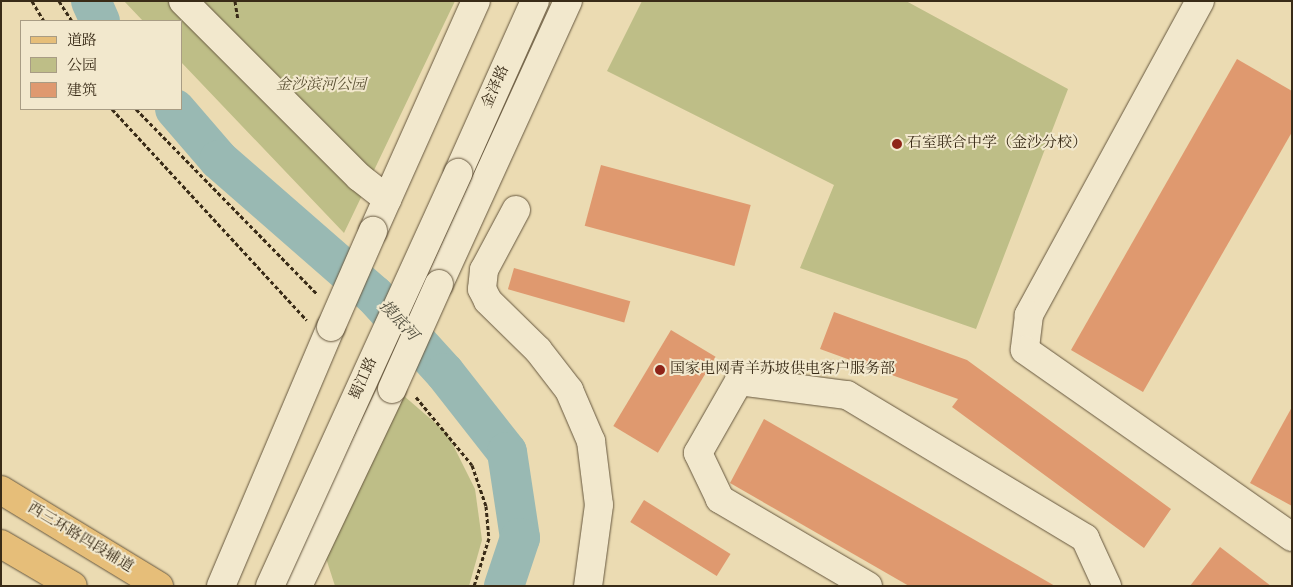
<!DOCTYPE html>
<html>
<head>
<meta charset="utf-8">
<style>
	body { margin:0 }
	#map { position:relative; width:1293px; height:587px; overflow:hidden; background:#ebdbb2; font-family:Vollkorn,"Noto Serif SC",serif }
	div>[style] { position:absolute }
	.green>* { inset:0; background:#bebe87 }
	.river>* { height:40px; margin:-20px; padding:0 20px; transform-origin:20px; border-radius:20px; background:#99b9b3 }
	.building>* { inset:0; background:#df996f; transform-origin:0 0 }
	.path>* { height:3px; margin-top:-1.5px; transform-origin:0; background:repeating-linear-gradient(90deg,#392b17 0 4px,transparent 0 6.5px) }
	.roads { filter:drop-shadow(0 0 1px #66573e) drop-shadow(0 0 1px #66573e) }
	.minor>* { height:28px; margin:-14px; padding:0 14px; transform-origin:14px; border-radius:14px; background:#f2e8cd }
	.major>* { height:28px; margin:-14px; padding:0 14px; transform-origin:14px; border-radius:14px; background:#e6be79 }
	.highway>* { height:28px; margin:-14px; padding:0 14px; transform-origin:14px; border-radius:14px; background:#e6be79 }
	.bridges { filter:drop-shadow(0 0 1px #66573e) drop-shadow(0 0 1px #66573e) }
	.minor-bridge>* { height:28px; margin:-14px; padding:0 14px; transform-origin:14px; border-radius:14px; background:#f2e8cd }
	.dots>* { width:14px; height:14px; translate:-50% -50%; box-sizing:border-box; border:2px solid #f2e8cd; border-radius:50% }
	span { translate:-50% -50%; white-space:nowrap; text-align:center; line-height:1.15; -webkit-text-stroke:4px #f2e8cd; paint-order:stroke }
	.park-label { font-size:15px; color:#5a5033; font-style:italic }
	.street-label { font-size:15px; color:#392b17 }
	.poi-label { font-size:15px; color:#392b17 }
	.left { translate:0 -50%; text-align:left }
	.water-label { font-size:16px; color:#514e3e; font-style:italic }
	.frame { position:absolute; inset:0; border:2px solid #392b17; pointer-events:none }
	.legend { position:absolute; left:20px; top:20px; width:162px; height:90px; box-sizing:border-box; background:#f2e8cd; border:1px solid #a89c84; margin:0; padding:6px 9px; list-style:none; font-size:15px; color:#392b17 }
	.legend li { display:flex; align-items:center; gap:10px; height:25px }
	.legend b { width:25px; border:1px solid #a89c84 }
</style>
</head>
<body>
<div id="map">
	<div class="green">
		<i style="clip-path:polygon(124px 1px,455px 1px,344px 233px,181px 62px,181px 21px,143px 21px)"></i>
		<i style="clip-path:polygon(642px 1px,906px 1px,1068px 89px,976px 329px,800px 268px,834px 185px,607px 71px)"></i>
		<i style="clip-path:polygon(404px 396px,447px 433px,475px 489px,482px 540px,469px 586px,335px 586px,323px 549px)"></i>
	</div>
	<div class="river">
		<i style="left:91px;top:1px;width:22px;rotate:66deg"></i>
		<i style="left:175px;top:109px;width:67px;rotate:49.2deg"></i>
		<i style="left:219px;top:160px;width:206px;rotate:41.1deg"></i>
		<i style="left:374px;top:295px;width:105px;rotate:47.7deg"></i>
		<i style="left:445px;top:373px;width:100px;rotate:51.9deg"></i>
		<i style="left:507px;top:452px;width:87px;rotate:81.4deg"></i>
		<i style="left:520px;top:538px;width:51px;rotate:108.4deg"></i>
	</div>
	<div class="building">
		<i style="clip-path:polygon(1237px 59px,1292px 91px,1292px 132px,1143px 392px,1071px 350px)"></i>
		<i style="left:601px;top:165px;width:155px;height:63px;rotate:15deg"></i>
		<i style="left:514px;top:268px;width:121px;height:22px;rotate:16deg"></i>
		<i style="clip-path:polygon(834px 312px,967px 360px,1171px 509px,1144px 548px,952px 407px,958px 399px,820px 349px)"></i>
		<i style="left:671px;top:330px;width:52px;height:112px;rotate:31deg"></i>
		<i style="clip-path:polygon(1292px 407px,1292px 506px,1250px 483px)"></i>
		<i style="clip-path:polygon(764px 419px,1055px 586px,909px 586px,730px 483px)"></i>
		<i style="left:644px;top:500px;width:102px;height:26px;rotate:32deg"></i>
		<i style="clip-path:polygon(1220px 547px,1271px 586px,1190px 586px)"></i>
	</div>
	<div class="path">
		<i style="left:32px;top:1px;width:23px;rotate:59deg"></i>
		<i style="left:59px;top:1px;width:24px;rotate:57deg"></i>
		<i style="left:235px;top:1px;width:19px;rotate:81deg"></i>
		<i style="left:112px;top:109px;width:287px;rotate:47.3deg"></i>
		<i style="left:136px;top:109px;width:260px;rotate:45.6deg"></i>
		<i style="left:416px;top:397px;width:88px;rotate:50.5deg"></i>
		<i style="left:472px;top:465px;width:43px;rotate:71.1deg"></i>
		<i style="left:486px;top:506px;width:32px;rotate:85deg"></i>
		<i style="left:489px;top:538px;width:50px;rotate:107.4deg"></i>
	</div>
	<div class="roads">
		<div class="minor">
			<i style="left:183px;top:1px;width:249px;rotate:45deg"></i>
			<i style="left:359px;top:177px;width:36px;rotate:38deg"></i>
			<i style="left:1200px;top:1px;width:358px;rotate:118.6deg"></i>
			<i style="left:1029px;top:315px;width:35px;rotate:97deg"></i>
			<i style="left:1025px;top:350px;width:326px;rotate:35deg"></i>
			<i style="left:458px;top:173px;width:188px;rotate:-65.9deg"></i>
			<i style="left:516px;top:210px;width:68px;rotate:118.1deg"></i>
			<i style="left:484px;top:270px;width:19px;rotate:96deg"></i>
			<i style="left:482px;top:289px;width:13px;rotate:63deg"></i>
			<i style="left:488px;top:301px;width:70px;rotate:44.4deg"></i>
			<i style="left:538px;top:350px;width:51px;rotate:52.2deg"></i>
			<i style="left:569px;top:390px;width:56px;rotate:66.7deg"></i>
			<i style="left:591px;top:441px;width:64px;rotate:82.9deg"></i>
			<i style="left:599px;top:505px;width:82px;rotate:97.7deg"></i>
			<i style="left:373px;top:231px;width:252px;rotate:-65.9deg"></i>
			<i style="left:439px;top:284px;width:311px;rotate:-65.5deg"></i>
			<i style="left:221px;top:586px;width:281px;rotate:-67deg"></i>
			<i style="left:298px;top:586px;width:218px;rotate:-64.5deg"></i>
			<i style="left:868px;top:586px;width:172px;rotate:-149.6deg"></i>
			<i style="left:720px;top:499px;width:51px;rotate:-115.6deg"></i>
			<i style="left:698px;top:453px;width:83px;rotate:-60.3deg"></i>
			<i style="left:739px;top:381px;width:109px;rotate:7.4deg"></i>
			<i style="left:847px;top:395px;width:278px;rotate:31deg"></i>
			<i style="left:1085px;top:538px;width:53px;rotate:65.4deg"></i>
		</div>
		<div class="major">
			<i style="left:1px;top:490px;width:185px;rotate:31.3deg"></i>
		</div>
		<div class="highway">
			<i style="left:1px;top:544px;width:83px;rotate:30.3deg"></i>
		</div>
	</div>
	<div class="bridges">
		<div class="minor-bridge">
			<i style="left:331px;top:327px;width:105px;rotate:-66.4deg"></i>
			<i style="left:392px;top:389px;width:115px;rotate:-65.9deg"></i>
			<i style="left:270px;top:586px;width:454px;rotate:-65.5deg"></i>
		</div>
	</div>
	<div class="dots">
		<i style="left:897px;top:144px;background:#8f2418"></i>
		<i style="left:660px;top:370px;background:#8f2418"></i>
	</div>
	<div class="park-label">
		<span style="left:321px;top:86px">金沙滨河公园</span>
	</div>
	<div class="street-label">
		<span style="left:496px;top:87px;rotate:-66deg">金泽路</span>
		<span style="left:364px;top:379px;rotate:-66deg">蜀江路</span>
		<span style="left:80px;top:538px;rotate:31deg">西三环路四段辅道</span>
	</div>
	<div class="poi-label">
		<span class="left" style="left:907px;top:144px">石室联合中学（金沙分校）</span>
		<span class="left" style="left:670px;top:370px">国家电网青羊苏坡供电客户服务部</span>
	</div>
	<div class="water-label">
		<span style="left:398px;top:321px;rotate:47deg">摸底河</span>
	</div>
	<div class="frame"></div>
	<ul class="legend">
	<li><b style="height:6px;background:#e6be79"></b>道路</li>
	<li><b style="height:14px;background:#bebe87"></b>公园</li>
	<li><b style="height:14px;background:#df996f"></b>建筑</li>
	</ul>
</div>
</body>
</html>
